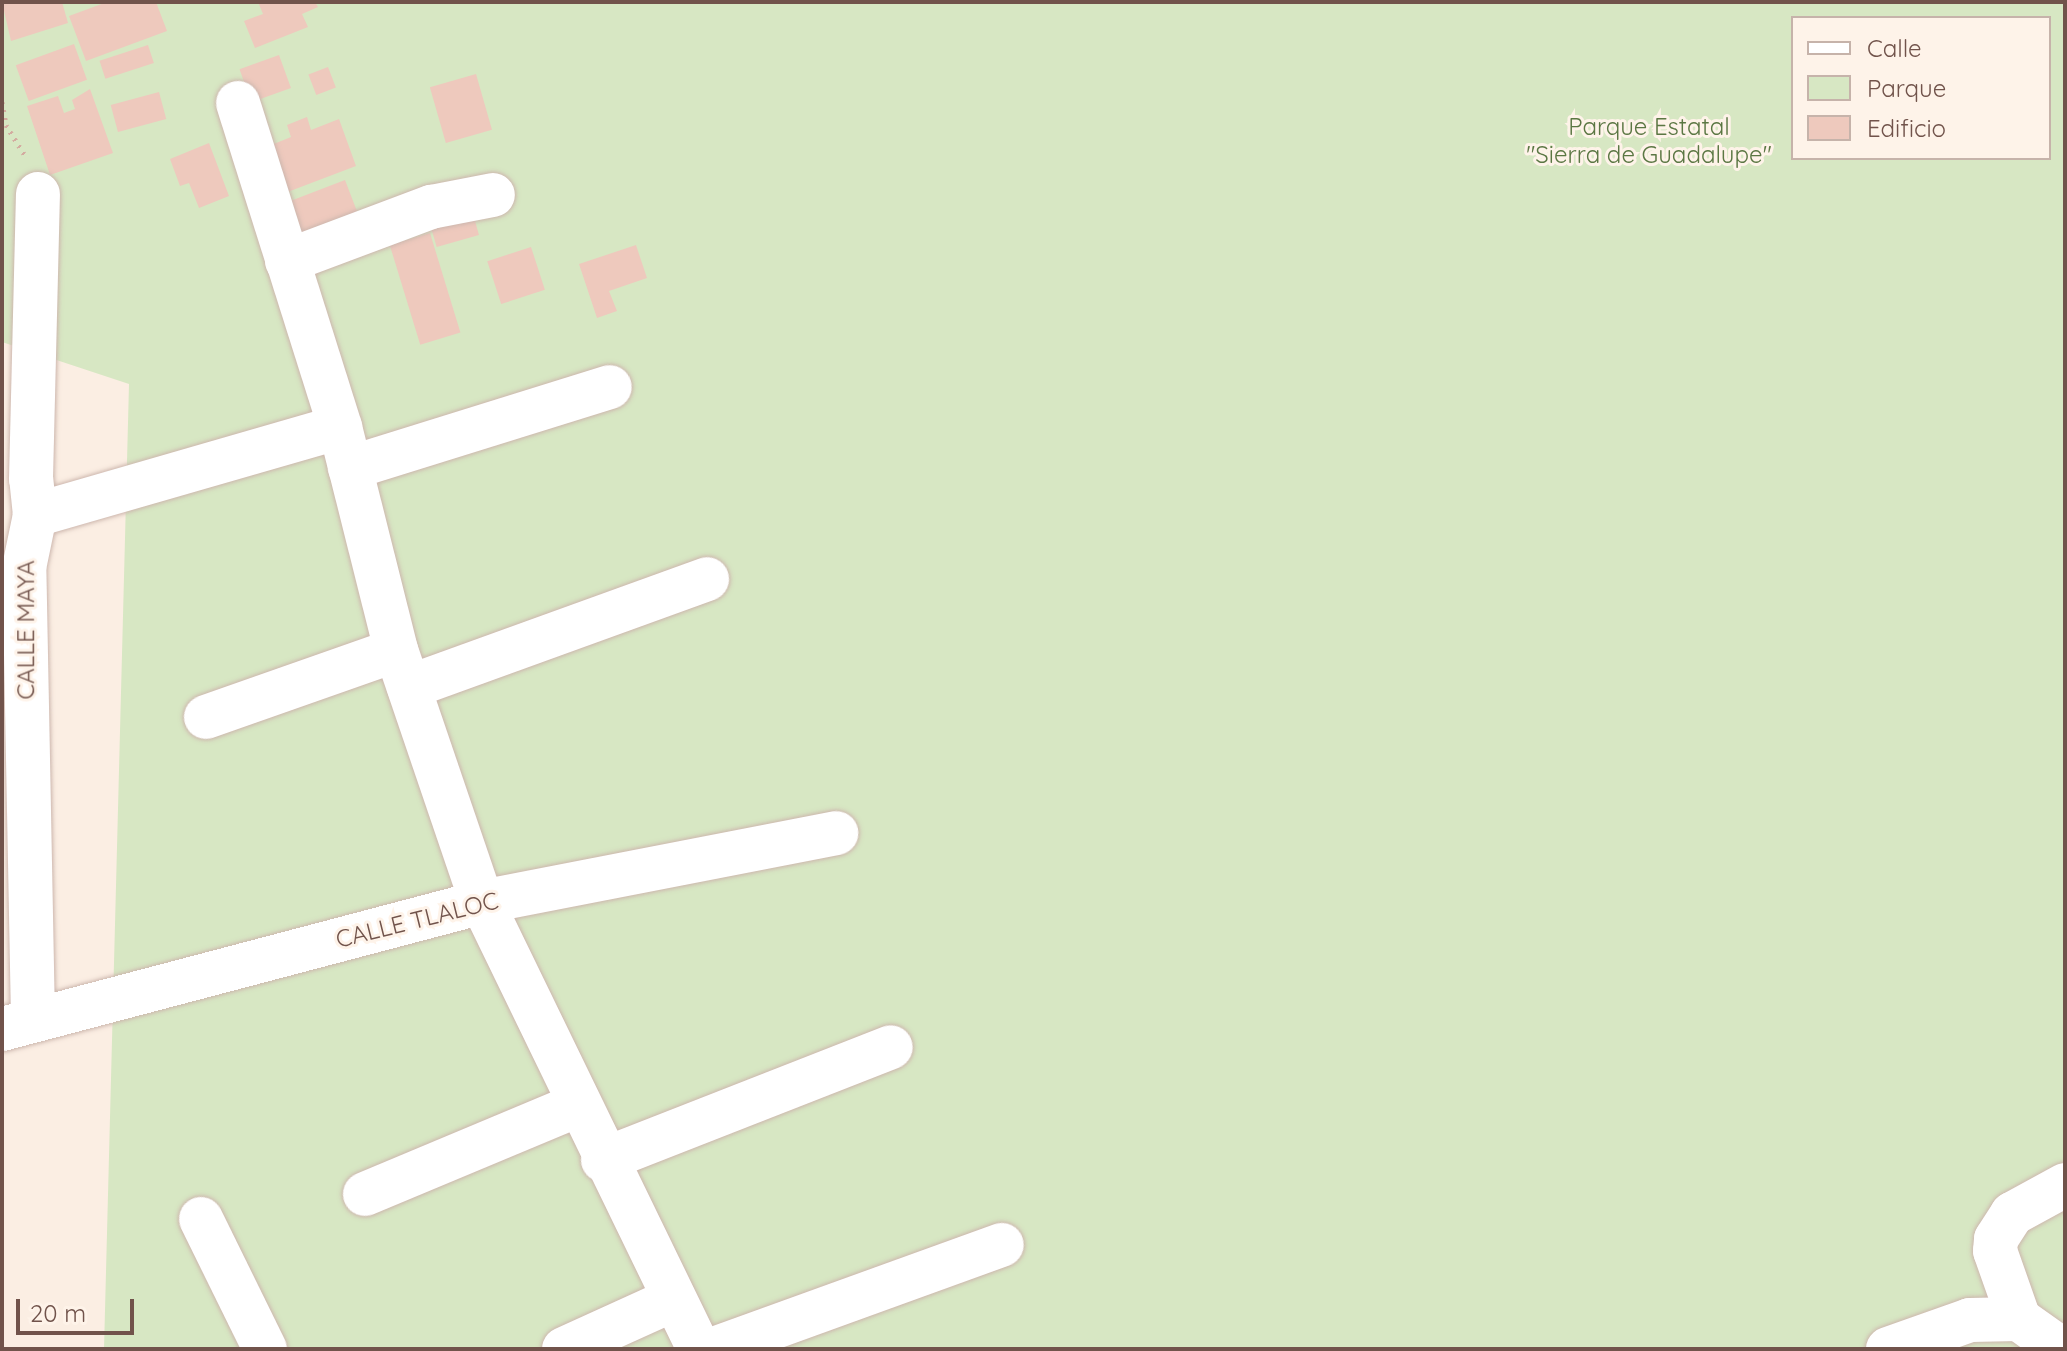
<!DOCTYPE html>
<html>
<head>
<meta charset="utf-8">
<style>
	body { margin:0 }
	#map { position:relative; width:2067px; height:1351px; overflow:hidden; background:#fbeee3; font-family:Quicksand,sans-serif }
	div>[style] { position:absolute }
	.green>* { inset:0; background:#d7e7c3 }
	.building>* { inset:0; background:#eec9bd; transform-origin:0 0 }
	.path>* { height:5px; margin-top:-2.5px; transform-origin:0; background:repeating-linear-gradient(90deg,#d3aca0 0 2px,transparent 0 8px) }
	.roads { filter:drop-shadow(0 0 2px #cdb7ae) drop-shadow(0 0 2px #cdb7ae) }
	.minor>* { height:44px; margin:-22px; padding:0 22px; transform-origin:22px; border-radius:22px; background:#fff }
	span { translate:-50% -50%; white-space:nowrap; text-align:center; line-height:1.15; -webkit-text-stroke:6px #fef3e9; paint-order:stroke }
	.park-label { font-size:24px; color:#5b7743 }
	.street-label { font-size:24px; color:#71534b }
	.frame { position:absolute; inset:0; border:4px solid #71534b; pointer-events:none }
	.legend { position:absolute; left:1791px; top:16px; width:260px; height:144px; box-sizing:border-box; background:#fef3e9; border:2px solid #c6b3aa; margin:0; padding:10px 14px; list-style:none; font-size:24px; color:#71534b }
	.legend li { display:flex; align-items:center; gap:16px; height:40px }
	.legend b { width:40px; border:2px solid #c6b3aa }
	.scale { position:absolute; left:16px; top:1299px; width:118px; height:36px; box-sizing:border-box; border:4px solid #71534b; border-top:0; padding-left:10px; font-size:24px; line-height:28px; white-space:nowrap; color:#71534b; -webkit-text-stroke:6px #fef3e9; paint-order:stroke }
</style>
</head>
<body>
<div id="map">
	<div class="green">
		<i style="clip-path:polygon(evenodd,2px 2px,2065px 2px,2065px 1349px,104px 1349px,129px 384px,2px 342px,2px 2px,1793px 18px,2049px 18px,2049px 158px,1793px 158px,1793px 18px)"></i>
	</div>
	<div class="building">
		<i style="clip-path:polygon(2px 2px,62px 2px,68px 23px,11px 41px)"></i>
		<i style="clip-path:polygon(107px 2px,156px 2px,167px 31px,86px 61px,69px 16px)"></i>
		<i style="clip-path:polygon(258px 2px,315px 2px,318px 7px,302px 14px,308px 27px,255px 48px,244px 21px,263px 14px)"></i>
		<i style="left:74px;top:44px;width:38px;height:62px;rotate:70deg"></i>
		<i style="left:148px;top:45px;width:19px;height:51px;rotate:72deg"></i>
		<i style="left:279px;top:55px;width:35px;height:42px;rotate:70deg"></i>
		<i style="left:328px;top:67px;width:22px;height:21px;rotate:69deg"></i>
		<i style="left:476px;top:74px;width:58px;height:48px;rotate:74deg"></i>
		<i style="clip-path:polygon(90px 89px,113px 153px,50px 175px,27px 106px,58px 96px,64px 113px,75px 109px,72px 100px)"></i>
		<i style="left:159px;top:92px;width:28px;height:50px;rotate:75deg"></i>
		<i style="clip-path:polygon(307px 117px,311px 130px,339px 119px,356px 166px,277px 196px,259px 150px,291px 137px,287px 125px)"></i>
		<i style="clip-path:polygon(209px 143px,229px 196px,199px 208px,189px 183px,180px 186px,170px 159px)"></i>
		<i style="left:345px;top:180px;width:43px;height:69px;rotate:69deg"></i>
		<i style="left:471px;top:207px;width:29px;height:44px;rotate:74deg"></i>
		<i style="left:430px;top:233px;width:104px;height:42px;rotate:73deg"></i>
		<i style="clip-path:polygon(636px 245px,647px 278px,609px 291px,617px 311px,597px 318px,579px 264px)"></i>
		<i style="left:531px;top:247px;width:45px;height:46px;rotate:72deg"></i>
	</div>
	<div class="path">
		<i style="left:2px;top:102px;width:23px;rotate:80deg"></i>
		<i style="left:6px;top:125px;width:38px;rotate:58deg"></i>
	</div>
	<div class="roads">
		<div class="minor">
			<i style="left:238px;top:103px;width:340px;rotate:72.5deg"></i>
			<i style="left:340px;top:427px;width:230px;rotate:75.9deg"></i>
			<i style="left:396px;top:650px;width:266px;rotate:71.2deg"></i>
			<i style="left:482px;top:902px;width:497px;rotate:64.1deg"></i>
			<i style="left:287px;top:261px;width:154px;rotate:-20.6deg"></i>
			<i style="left:431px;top:207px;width:63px;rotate:-11deg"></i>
			<i style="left:350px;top:468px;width:272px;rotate:-17.3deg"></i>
			<i style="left:35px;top:515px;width:317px;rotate:-16.1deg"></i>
			<i style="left:409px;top:687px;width:317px;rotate:-19.9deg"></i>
			<i style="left:206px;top:717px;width:201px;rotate:-19.4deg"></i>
			<i style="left:33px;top:1019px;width:451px;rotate:-91.1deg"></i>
			<i style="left:24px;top:568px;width:54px;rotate:-78.3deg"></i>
			<i style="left:35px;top:515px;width:36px;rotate:-96deg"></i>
			<i style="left:31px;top:479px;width:285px;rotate:-88.6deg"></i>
			<i style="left:2px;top:1029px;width:497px;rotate:-14.8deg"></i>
			<i style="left:482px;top:902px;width:361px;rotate:-11deg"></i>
			<i style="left:603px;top:1160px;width:309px;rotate:-21.4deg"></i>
			<i style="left:365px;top:1194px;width:231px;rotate:-22.7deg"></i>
			<i style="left:201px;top:1219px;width:145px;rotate:63.8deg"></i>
			<i style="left:564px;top:1349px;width:119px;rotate:-24.4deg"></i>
			<i style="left:714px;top:1349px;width:306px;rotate:-19.9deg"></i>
			<i style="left:1888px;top:1349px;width:87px;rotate:-19.5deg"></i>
			<i style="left:1970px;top:1320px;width:49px;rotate:-1.2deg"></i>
			<i style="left:2061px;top:1349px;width:52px;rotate:-144.5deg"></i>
			<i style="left:2019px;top:1319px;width:72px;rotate:-109.4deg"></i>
			<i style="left:1995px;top:1251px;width:12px;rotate:-85deg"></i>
			<i style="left:1996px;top:1239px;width:30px;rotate:-57deg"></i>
			<i style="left:2012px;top:1214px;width:60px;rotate:-28.7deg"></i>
		</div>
	</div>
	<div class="park-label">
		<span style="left:1649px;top:141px">Parque Estatal<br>"Sierra de Guadalupe"</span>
	</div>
	<div class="street-label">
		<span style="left:26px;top:630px;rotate:-90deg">CALLE MAYA</span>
		<span style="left:417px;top:920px;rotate:-14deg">CALLE TLALOC</span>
	</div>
	<div class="frame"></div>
	<ul class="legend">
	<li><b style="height:10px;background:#fff"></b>Calle</li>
	<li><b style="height:22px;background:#d7e7c3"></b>Parque</li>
	<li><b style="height:22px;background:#eec9bd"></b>Edificio</li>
	</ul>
	<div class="scale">20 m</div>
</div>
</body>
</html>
